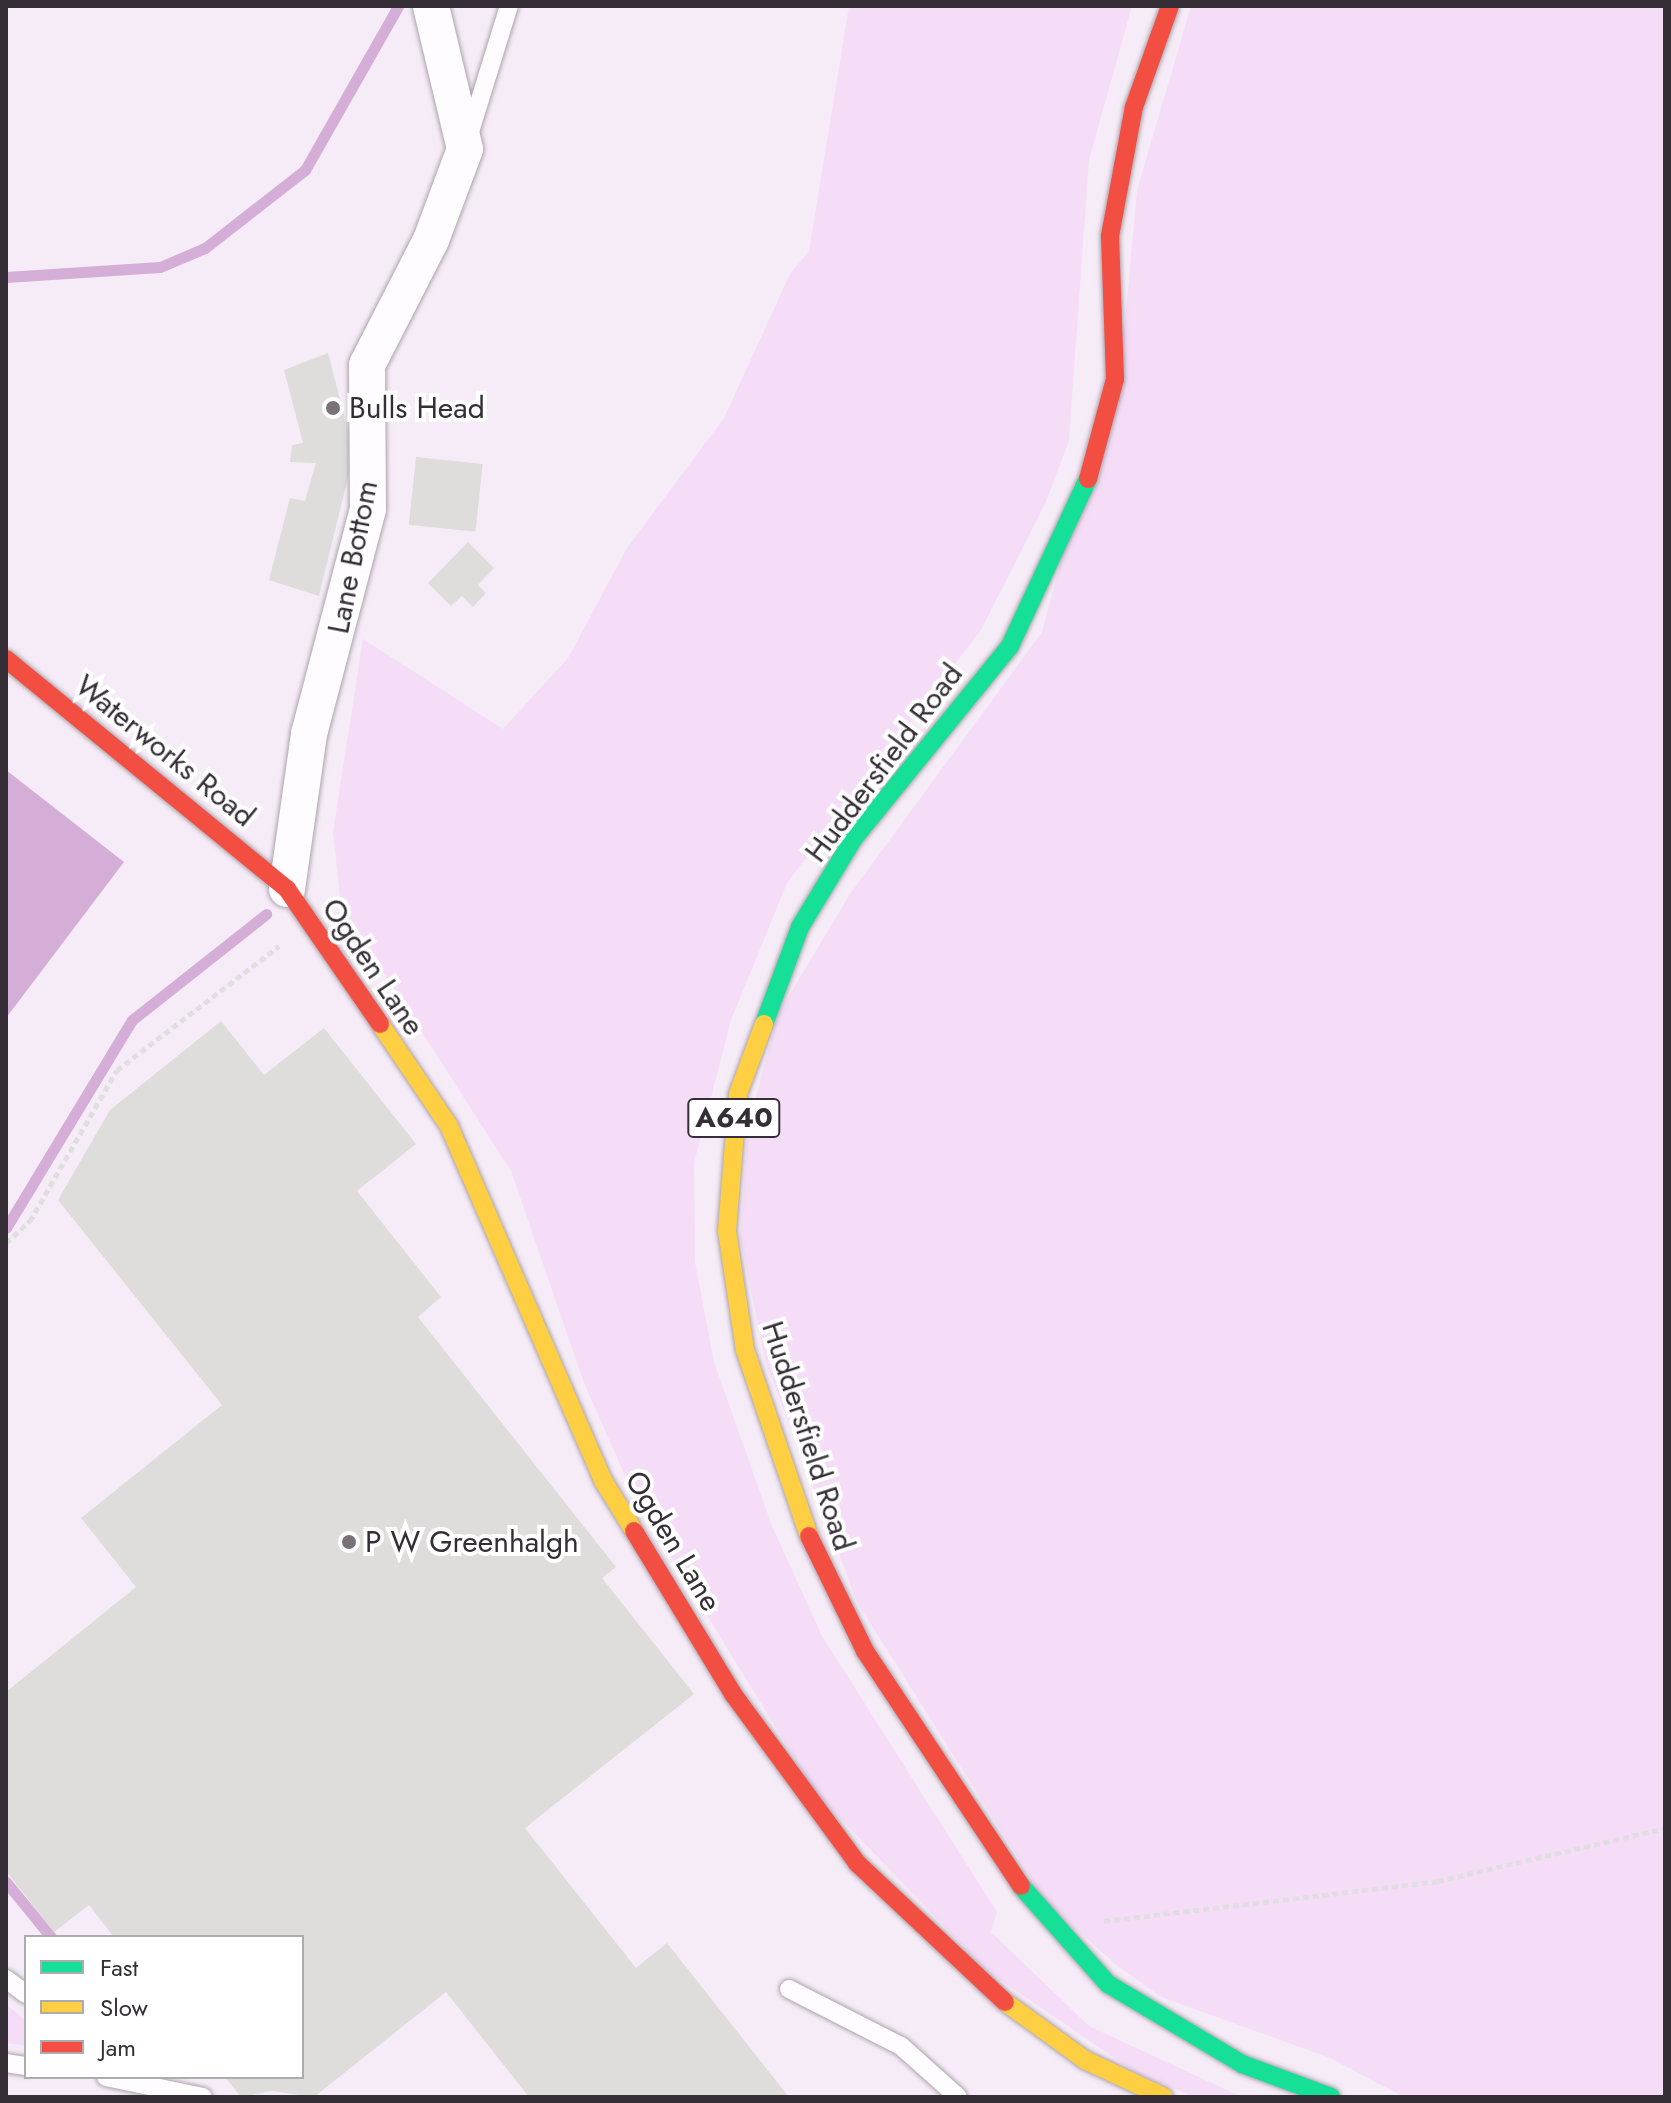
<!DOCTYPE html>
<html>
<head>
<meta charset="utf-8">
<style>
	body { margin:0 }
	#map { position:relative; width:1671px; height:2103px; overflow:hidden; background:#f6ecf7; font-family:Jost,sans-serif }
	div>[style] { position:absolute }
	.green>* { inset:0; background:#f5ddf8 }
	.water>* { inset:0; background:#d5aed8 }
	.stream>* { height:11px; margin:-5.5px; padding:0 5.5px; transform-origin:5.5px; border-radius:5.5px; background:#d5aed8 }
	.building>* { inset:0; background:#dfdcdc; transform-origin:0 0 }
	.path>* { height:5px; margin-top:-2.5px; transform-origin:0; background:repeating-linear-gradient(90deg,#e1dee1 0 6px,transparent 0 10px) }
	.roads { filter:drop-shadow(0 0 2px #aca4ad) drop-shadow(0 0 2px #aca4ad) }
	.lane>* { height:18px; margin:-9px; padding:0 9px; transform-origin:9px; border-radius:9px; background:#fefcfe }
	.street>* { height:36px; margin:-18px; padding:0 18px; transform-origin:18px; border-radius:18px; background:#fefcfe }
	.fast>* { height:18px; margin:-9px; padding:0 9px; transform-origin:9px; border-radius:9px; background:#16e098 }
	.slow>* { height:18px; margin:-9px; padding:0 9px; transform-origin:9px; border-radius:9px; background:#ffcf43 }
	.jam>* { height:18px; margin:-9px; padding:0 9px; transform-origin:9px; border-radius:9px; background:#f24e42 }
	.dots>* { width:22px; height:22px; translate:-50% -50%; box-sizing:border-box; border:4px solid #fff; border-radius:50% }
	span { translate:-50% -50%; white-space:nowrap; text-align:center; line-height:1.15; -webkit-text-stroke:8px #fff; paint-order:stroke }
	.shield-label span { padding:2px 6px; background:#fff; border:2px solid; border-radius:6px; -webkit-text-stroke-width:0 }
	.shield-label { font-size:28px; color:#352e36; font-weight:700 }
	.poi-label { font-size:30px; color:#352e36 }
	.left { translate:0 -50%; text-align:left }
	.street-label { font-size:30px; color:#352e36 }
	.frame { position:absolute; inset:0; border:8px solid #352e36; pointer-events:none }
	.legend { position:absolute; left:24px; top:1935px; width:280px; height:144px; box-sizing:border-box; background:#fff; border:2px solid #aeabaf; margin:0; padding:10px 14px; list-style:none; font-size:24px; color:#352e36 }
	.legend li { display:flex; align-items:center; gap:16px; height:40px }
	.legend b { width:40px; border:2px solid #aeabaf }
</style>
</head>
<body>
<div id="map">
	<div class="green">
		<i style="clip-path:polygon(849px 6px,1132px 6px,1089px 160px,1069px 441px,1045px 504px,981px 630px,787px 883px,731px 1020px,694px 1163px,695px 1262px,714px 1362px,772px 1526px,822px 1636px,997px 1912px,991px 1932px,1089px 2026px,1242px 2097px,1194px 2097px,1135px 2072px,987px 1971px,816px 1793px,635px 1498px,584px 1383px,511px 1171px,341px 906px,333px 832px,363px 639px,503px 729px,568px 658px,627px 548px,724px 418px,790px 274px,809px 251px)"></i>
		<i style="clip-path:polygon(1191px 6px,1665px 6px,1665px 2097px,1404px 2097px,1330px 2058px,1161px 1997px,1115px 1964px,1046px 1902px,858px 1604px,766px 1363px,740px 1238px,748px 1126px,778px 1014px,850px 894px,1042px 632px,1125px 322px,1137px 190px)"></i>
		<i style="clip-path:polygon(6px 2004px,26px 2021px,26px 2046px,6px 2043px)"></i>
	</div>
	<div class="water">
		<i style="clip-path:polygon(6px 770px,124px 862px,6px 1018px)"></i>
	</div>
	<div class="stream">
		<i style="left:6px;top:277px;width:154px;rotate:-3.7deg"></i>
		<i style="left:160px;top:267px;width:49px;rotate:-22.9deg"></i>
		<i style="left:205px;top:248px;width:127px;rotate:-38deg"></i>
		<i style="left:305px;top:170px;width:189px;rotate:-60.4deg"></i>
		<i style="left:6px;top:1228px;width:243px;rotate:-58.8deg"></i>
		<i style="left:132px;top:1020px;width:171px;rotate:-38.3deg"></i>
		<i style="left:6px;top:1882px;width:71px;rotate:50.7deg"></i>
	</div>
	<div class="building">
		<i style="clip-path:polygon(328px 353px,354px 453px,319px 596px,269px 580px,290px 498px,305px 501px,316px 463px,290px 462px,292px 445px,303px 443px,284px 370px)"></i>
		<i style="left:416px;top:457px;width:67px;height:68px;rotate:6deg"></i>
		<i style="clip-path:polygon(468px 542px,494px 568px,478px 585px,486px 593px,473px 607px,462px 596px,451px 606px,428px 583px)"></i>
		<i style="clip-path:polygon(221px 1021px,264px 1075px,324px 1028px,416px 1144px,357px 1191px,441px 1297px,418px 1317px,616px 1567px,602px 1578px,694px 1694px,525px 1828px,636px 1968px,667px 1943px,789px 2097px,529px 2097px,446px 1992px,314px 2097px,272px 2091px,241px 2097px,225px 2077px,302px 2077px,302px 1937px,114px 1937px,89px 1905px,54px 1932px,6px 1871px,6px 1692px,136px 1587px,81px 1518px,222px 1405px,58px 1200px,110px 1110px)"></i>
	</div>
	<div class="path">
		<i style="left:6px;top:1243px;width:33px;rotate:-43deg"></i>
		<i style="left:30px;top:1221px;width:174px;rotate:-60.1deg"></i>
		<i style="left:117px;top:1070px;width:204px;rotate:-37.4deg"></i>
		<i style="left:1104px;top:1921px;width:336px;rotate:-6.8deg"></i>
		<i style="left:1438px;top:1881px;width:233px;rotate:-13.1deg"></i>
	</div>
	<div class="roads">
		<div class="lane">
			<i style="left:469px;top:135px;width:135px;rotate:-72.8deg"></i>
			<i style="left:6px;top:1979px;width:25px;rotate:37deg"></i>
			<i style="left:789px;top:1989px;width:126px;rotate:27deg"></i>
			<i style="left:901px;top:2046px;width:76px;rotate:41.8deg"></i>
			<i style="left:6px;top:2063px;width:20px;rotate:9deg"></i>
			<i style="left:106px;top:2077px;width:99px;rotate:11.7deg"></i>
		</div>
		<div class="street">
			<i style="left:287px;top:889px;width:157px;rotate:-81.9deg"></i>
			<i style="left:309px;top:734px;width:233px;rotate:-75.3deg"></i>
			<i style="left:368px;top:509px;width:144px;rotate:-90.4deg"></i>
			<i style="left:367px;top:365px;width:140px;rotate:-62.9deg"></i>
			<i style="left:431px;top:240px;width:97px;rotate:-69.5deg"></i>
			<i style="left:465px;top:149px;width:147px;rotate:-103.4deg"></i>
		</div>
		<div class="fast">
			<i style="left:764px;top:1024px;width:103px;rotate:-69.6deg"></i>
			<i style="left:800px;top:927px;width:104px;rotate:-58.8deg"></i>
			<i style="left:854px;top:838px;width:247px;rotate:-50.9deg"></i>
			<i style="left:1010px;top:646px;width:184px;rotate:-65deg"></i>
			<i style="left:1021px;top:1886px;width:131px;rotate:48.4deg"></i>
			<i style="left:1108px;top:1984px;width:156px;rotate:30.8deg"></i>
			<i style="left:1242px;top:2064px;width:95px;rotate:20.3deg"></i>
		</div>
		<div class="slow">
			<i style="left:380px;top:1024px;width:123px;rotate:55.9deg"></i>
			<i style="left:449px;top:1126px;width:388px;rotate:66.5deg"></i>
			<i style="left:604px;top:1482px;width:57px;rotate:58.5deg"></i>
			<i style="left:764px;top:1024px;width:75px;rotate:110.4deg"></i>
			<i style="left:738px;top:1094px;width:137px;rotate:94.6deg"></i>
			<i style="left:727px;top:1231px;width:120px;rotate:81.4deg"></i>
			<i style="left:745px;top:1350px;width:197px;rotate:71deg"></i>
			<i style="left:1005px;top:2002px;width:99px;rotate:35.9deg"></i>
			<i style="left:1085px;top:2060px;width:87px;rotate:25.1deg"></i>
		</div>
		<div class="jam">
			<i style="left:1088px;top:479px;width:104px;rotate:-74.9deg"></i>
			<i style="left:1115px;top:379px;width:143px;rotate:-92deg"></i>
			<i style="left:1110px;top:236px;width:131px;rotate:-79.5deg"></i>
			<i style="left:1134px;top:107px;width:107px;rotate:-70.4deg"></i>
			<i style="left:6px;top:659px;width:363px;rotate:39.3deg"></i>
			<i style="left:287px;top:889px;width:164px;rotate:55.4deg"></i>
			<i style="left:634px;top:1531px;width:191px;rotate:58.7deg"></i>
			<i style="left:733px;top:1694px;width:210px;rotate:53.7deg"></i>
			<i style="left:857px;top:1863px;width:203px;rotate:43.2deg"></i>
			<i style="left:809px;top:1536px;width:128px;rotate:64deg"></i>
			<i style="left:865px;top:1651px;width:282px;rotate:56.4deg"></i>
		</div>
	</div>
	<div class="dots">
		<i style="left:333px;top:408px;background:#79707a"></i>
		<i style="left:349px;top:1542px;background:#79707a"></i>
	</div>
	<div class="shield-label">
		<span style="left:734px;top:1118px">A640</span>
	</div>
	<div class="poi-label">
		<span class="left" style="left:349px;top:408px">Bulls Head</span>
		<span class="left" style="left:365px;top:1542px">P W Greenhalgh</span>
	</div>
	<div class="street-label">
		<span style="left:353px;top:557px;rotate:-79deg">Lane Bottom</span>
		<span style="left:165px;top:751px;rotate:39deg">Waterworks Road</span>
		<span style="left:884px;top:763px;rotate:-53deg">Huddersfield Road</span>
		<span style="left:373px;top:967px;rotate:56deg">Ogden Lane</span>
		<span style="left:808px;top:1436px;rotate:72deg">Huddersfield Road</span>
		<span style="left:673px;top:1541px;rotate:59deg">Ogden Lane</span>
	</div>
	<div class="frame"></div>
	<ul class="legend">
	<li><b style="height:10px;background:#16e098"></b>Fast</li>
	<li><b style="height:10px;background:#ffcf43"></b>Slow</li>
	<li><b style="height:10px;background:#f24e42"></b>Jam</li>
	</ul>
</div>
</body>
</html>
